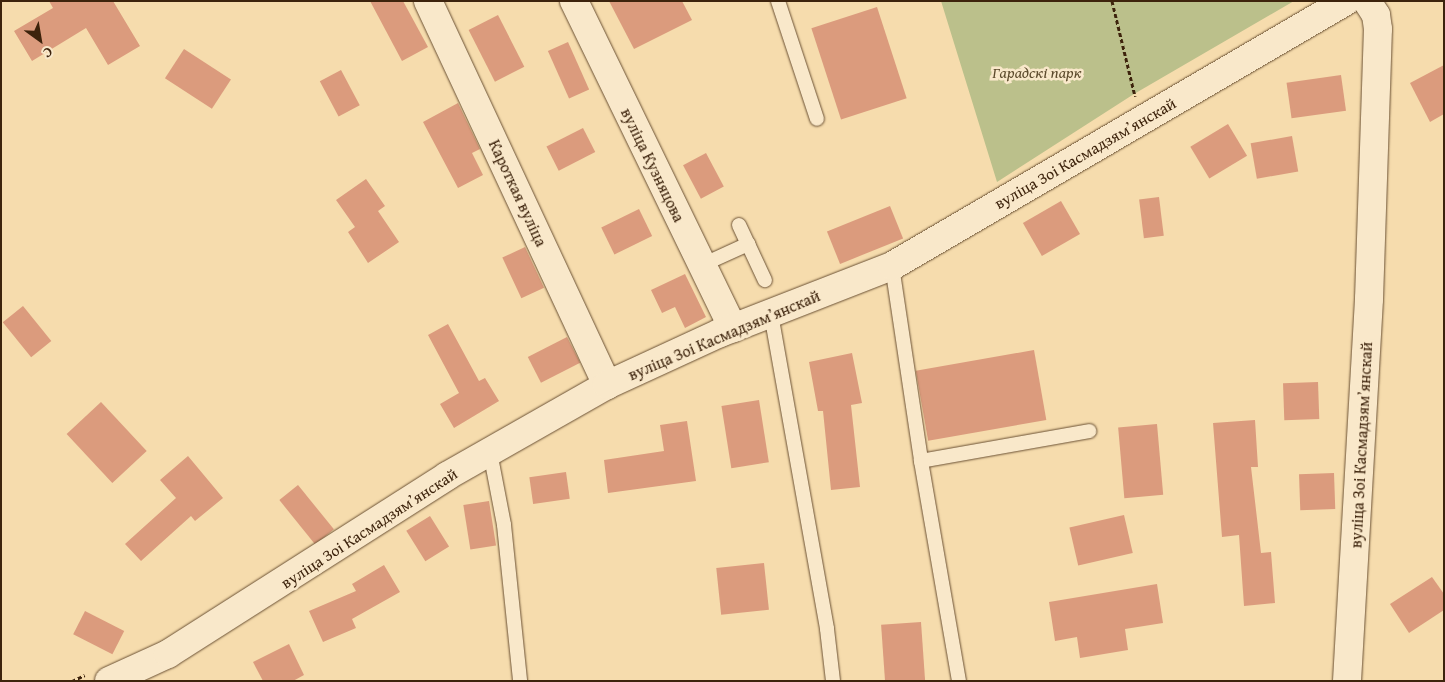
<!DOCTYPE html>
<html>
<head>
<meta charset="utf-8">
<style>
	body { margin:0 }
	#map { position:relative; width:1445px; height:682px; overflow:hidden; background:#f6dcad; font-family:"Gentium Book Plus",serif }
	div>[style] { position:absolute }
	.green>* { inset:0; background:#bbc08b }
	.building>* { inset:0; background:#db9b7d; transform-origin:0 0 }
	.path>* { height:3px; margin-top:-1.5px; transform-origin:0; background:repeating-linear-gradient(90deg,#3d230c 0 4px,transparent 0 6.5px) }
	.roads { filter:drop-shadow(0 0 1px #6b5134) drop-shadow(0 0 1px #6b5134) }
	.service>* { height:14px; margin:-7px; padding:0 7px; transform-origin:7px; border-radius:7px; background:#f9e8ca }
	.minor>* { height:28px; margin:-14px; padding:0 14px; transform-origin:14px; border-radius:14px; background:#f9e8ca }
	.tertiary>* { height:28px; margin:-14px; padding:0 14px; transform-origin:14px; border-radius:14px; background:#f9e8ca }
	span { translate:-50% -50%; white-space:nowrap; text-align:center; line-height:1.15; -webkit-text-stroke:5px #f9e8ca; paint-order:stroke }
	.park-label { font-size:16px; color:#5c4a2c; font-style:italic }
	.street-label { font-size:16px; color:#3d230c }
	.frame { position:absolute; inset:0; border:2px solid #3d230c; pointer-events:none }
	.north { position:absolute; left:15px; top:15px; width:50px; height:50px; -webkit-text-stroke:4px #f9e8ca; paint-order:stroke; rotate:148deg; font-size:14px; font-weight:700; line-height:20px; text-align:center; color:#3d230c }
	.north::after { content:''; display:block; margin:auto; width:18px; height:22px; background:#3d230c; clip-path:polygon(50% 0,100% 100%,50% 72%,0 100%) }
</style>
</head>
<body>
<div id="map">
	<div class="green">
		<i style="clip-path:polygon(941px 1px,1294px 1px,1134px 94px,997px 182px)"></i>
	</div>
	<div class="building">
		<i style="clip-path:polygon(49px 1px,113px 1px,140px 46px,108px 65px,86px 28px,32px 61px,14px 31px,53px 8px)"></i>
		<i style="clip-path:polygon(370px 1px,403px 1px,428px 47px,402px 61px)"></i>
		<i style="clip-path:polygon(609px 1px,682px 1px,692px 20px,634px 49px)"></i>
		<i style="left:877px;top:7px;width:96px;height:69px;rotate:72deg"></i>
		<i style="left:498px;top:15px;width:58px;height:33px;rotate:63deg"></i>
		<i style="left:568px;top:42px;width:52px;height:22px;rotate:66deg"></i>
		<i style="left:184px;top:49px;width:56px;height:35px;rotate:33deg"></i>
		<i style="clip-path:polygon(1444px 65px,1444px 114px,1430px 122px,1410px 83px)"></i>
		<i style="left:341px;top:70px;width:40px;height:24px;rotate:62deg"></i>
		<i style="left:1341px;top:75px;width:36px;height:55px;rotate:82deg"></i>
		<i style="clip-path:polygon(458px 103px,480px 149px,472px 153px,483px 175px,458px 188px,423px 122px)"></i>
		<i style="left:1228px;top:124px;width:37px;height:44px;rotate:59deg"></i>
		<i style="left:583px;top:128px;width:27px;height:41px;rotate:63deg"></i>
		<i style="left:1292px;top:136px;width:36px;height:42px;rotate:80deg"></i>
		<i style="left:706px;top:153px;width:38px;height:26px;rotate:62deg"></i>
		<i style="clip-path:polygon(366px 179px,385px 206px,378px 211px,399px 242px,368px 263px,348px 232px,355px 227px,336px 200px)"></i>
		<i style="left:1159px;top:197px;width:39px;height:20px;rotate:83deg"></i>
		<i style="left:1061px;top:201px;width:38px;height:44px;rotate:60deg"></i>
		<i style="left:890px;top:206px;width:35px;height:68px;rotate:68deg"></i>
		<i style="left:639px;top:209px;width:30px;height:42px;rotate:64deg"></i>
		<i style="left:525px;top:247px;width:45px;height:25px;rotate:65deg"></i>
		<i style="clip-path:polygon(685px 274px,706px 317px,685px 328px,675px 307px,662px 313px,651px 290px)"></i>
		<i style="left:23px;top:306px;width:45px;height:26px;rotate:51deg"></i>
		<i style="clip-path:polygon(448px 324px,479px 381px,485px 378px,499px 401px,454px 428px,440px 404px,459px 393px,428px 335px)"></i>
		<i style="left:567px;top:337px;width:29px;height:44px;rotate:63deg"></i>
		<i style="left:1034px;top:350px;width:71px;height:120px;rotate:80deg"></i>
		<i style="clip-path:polygon(852px 353px,862px 403px,851px 405px,860px 487px,831px 490px,823px 411px,818px 411px,809px 362px)"></i>
		<i style="left:1318px;top:382px;width:37px;height:35px;rotate:88deg"></i>
		<i style="left:759px;top:400px;width:63px;height:38px;rotate:81deg"></i>
		<i style="left:101px;top:402px;width:67px;height:47px;rotate:47deg"></i>
		<i style="clip-path:polygon(1255px 420px,1258px 467px,1251px 467px,1261px 553px,1271px 552px,1275px 603px,1244px 606px,1239px 535px,1222px 537px,1213px 423px)"></i>
		<i style="clip-path:polygon(687px 421px,696px 481px,608px 493px,604px 460px,664px 451px,660px 425px)"></i>
		<i style="left:1157px;top:424px;width:71px;height:39px;rotate:85deg"></i>
		<i style="clip-path:polygon(188px 456px,223px 498px,195px 521px,191px 516px,141px 561px,125px 544px,176px 498px,160px 480px)"></i>
		<i style="left:566px;top:472px;width:27px;height:37px;rotate:82deg"></i>
		<i style="left:1334px;top:473px;width:36px;height:35px;rotate:88deg"></i>
		<i style="left:298px;top:485px;width:57px;height:24px;rotate:51deg"></i>
		<i style="left:489px;top:501px;width:45px;height:26px;rotate:81deg"></i>
		<i style="left:1124px;top:515px;width:39px;height:56px;rotate:77deg"></i>
		<i style="left:430px;top:516px;width:36px;height:28px;rotate:58deg"></i>
		<i style="left:764px;top:563px;width:47px;height:48px;rotate:84deg"></i>
		<i style="clip-path:polygon(384px 565px,400px 592px,352px 619px,356px 628px,323px 642px,309px 611px,356px 591px,352px 584px)"></i>
		<i style="clip-path:polygon(1432px 577px,1444px 594px,1444px 610px,1409px 633px,1390px 604px)"></i>
		<i style="clip-path:polygon(1157px 584px,1163px 623px,1125px 629px,1128px 650px,1080px 658px,1077px 637px,1055px 641px,1049px 602px)"></i>
		<i style="left:85px;top:611px;width:44px;height:26px;rotate:27deg"></i>
		<i style="left:921px;top:622px;width:59px;height:40px;rotate:86deg"></i>
		<i style="clip-path:polygon(289px 644px,304px 675px,293px 681px,263px 681px,253px 662px)"></i>
	</div>
	<div class="path">
		<i style="left:1112px;top:1px;width:98px;rotate:76.4deg"></i>
		<i style="left:72px;top:681px;width:14px;rotate:-25deg"></i>
	</div>
	<div class="roads">
		<div class="service">
			<i style="left:778px;top:1px;width:124px;rotate:71.7deg"></i>
			<i style="left:739px;top:225px;width:21px;rotate:65deg"></i>
			<i style="left:702px;top:265px;width:51px;rotate:-24.5deg"></i>
			<i style="left:748px;top:244px;width:40px;rotate:65deg"></i>
			<i style="left:892px;top:266px;width:197px;rotate:81.5deg"></i>
			<i style="left:921px;top:461px;width:171px;rotate:-10.1deg"></i>
			<i style="left:771px;top:314px;width:320px;rotate:79.9deg"></i>
			<i style="left:827px;top:629px;width:52px;rotate:83.4deg"></i>
			<i style="left:490px;top:452px;width:74px;rotate:79.1deg"></i>
			<i style="left:504px;top:525px;width:157px;rotate:84.1deg"></i>
			<i style="left:921px;top:461px;width:223px;rotate:80.2deg"></i>
		</div>
		<div class="minor">
			<i style="left:428px;top:1px;width:424px;rotate:65deg"></i>
			<i style="left:1347px;top:681px;width:383px;rotate:-86.7deg"></i>
			<i style="left:1369px;top:299px;width:270px;rotate:-88.1deg"></i>
			<i style="left:1378px;top:29px;width:14px;rotate:-98deg"></i>
			<i style="left:1376px;top:15px;width:17px;rotate:-123deg"></i>
		</div>
		<div class="tertiary">
			<i style="left:574px;top:1px;width:364px;rotate:64.1deg"></i>
			<i style="left:109px;top:681px;width:65px;rotate:-24.6deg"></i>
			<i style="left:168px;top:654px;width:331px;rotate:-32.5deg"></i>
			<i style="left:447px;top:476px;width:184px;rotate:-29.6deg"></i>
			<i style="left:607px;top:385px;width:124px;rotate:-24.7deg"></i>
			<i style="left:720px;top:333px;width:185px;rotate:-21.3deg"></i>
			<i style="left:892px;top:266px;width:526px;rotate:-30.27deg"></i>
		</div>
	</div>
	<div class="park-label">
		<span style="left:1037px;top:72px">Гарадскі парк</span>
	</div>
	<div class="street-label">
		<span style="left:1085px;top:153px;rotate:-30deg">вуліца Зоі Касмадзямʼянскай</span>
		<span style="left:653px;top:165px;rotate:64deg">вуліца Кузняцова</span>
		<span style="left:518px;top:193px;rotate:65deg">Кароткая вуліца</span>
		<span style="left:724px;top:335px;rotate:-23deg">вуліца Зоі Касмадзямʼянскай</span>
		<span style="left:1361px;top:445px;rotate:-87deg">вуліца Зоі Касмадзямʼянскай</span>
		<span style="left:369px;top:528px;rotate:-33deg">вуліца Зоі Касмадзямʼянскай</span>
	</div>
	<div class="frame"></div>
	<div class="north">С</div>
</div>
</body>
</html>
